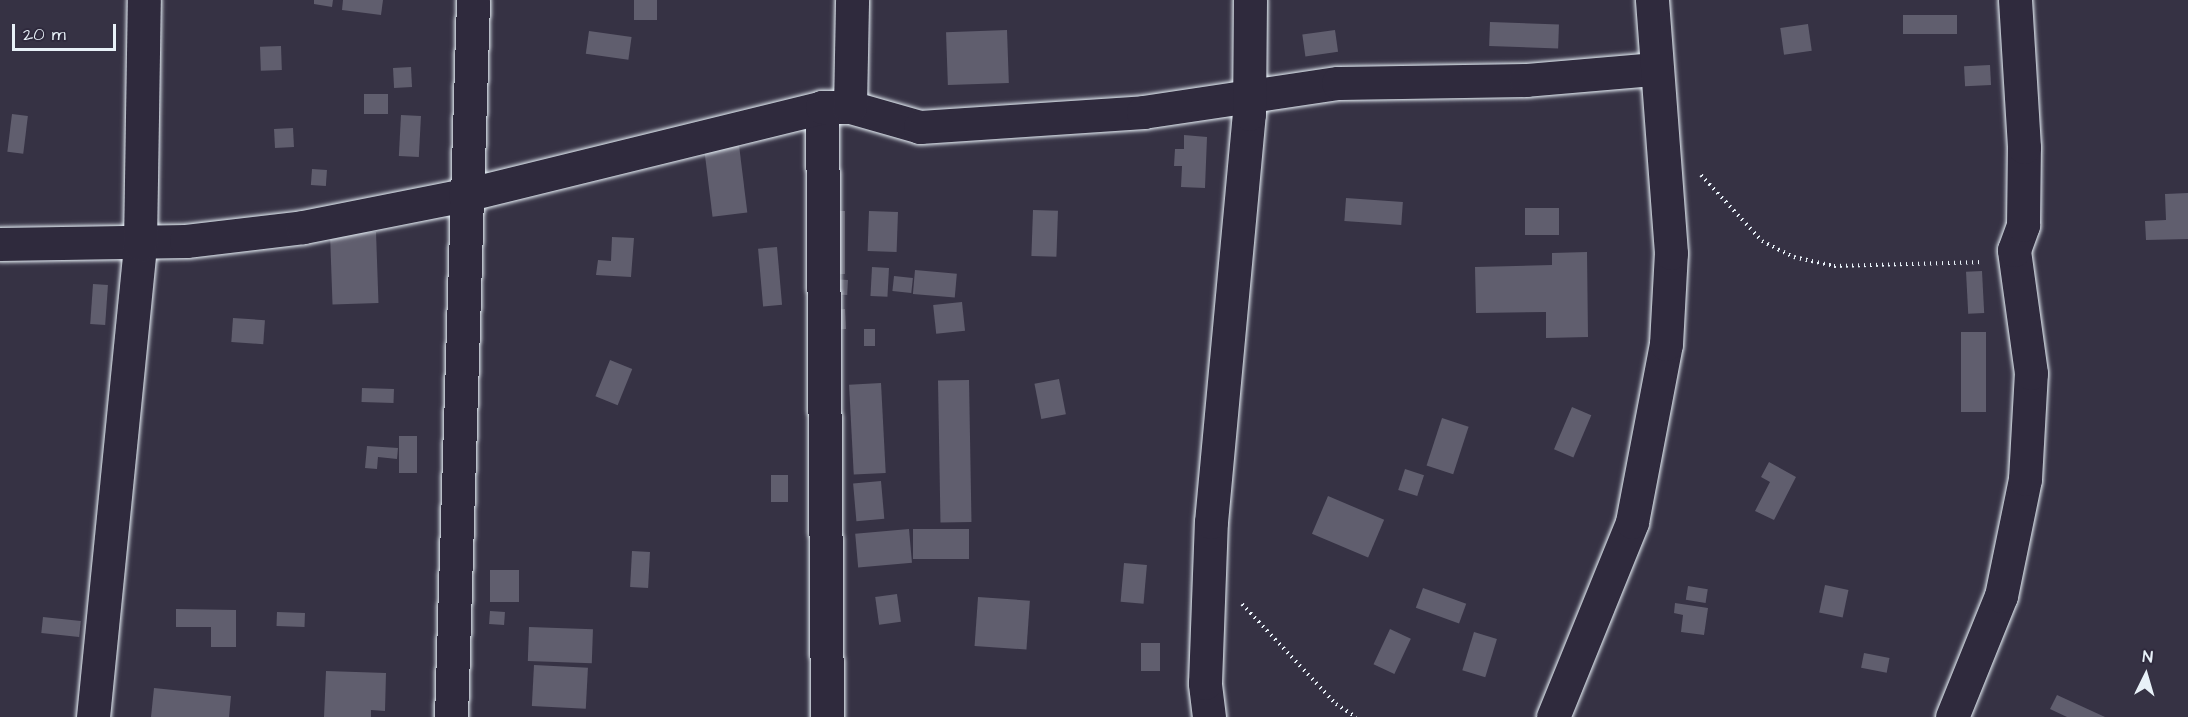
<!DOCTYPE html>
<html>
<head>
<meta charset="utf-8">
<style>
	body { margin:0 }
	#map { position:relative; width:2188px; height:717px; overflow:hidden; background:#363244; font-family:"Architects Daughter",sans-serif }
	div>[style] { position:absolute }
	.building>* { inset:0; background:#605e6e; transform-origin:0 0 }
	.path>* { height:4px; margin-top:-2px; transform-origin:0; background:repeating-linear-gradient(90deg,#e8f1f8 0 1.5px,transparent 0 6px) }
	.roads { filter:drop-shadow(0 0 2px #e8f1f8) drop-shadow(0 0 2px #e8f1f8) }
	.minor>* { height:33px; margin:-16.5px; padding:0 16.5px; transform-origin:16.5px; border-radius:16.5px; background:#2f2a3d }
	span { translate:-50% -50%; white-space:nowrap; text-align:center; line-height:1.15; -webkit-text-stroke:6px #2f2a3d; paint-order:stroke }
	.north { position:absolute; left:2116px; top:645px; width:60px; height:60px; -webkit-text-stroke:4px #2f2a3d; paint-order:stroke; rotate:5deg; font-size:16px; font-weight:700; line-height:24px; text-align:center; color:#e8f1f8 }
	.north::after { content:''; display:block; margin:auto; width:21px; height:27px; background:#e8f1f8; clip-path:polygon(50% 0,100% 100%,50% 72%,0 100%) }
	.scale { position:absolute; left:12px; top:24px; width:104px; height:27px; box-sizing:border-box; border:3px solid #e8f1f8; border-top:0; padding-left:8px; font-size:18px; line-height:21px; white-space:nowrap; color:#e8f1f8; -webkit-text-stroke:4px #2f2a3d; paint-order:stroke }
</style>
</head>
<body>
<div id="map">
	<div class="building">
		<i style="clip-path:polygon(314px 0,333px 0,332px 7px,314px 4px)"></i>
		<i style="clip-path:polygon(343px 0,383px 0,381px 15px,342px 10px)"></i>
		<i style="left:634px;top:0;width:23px;height:20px"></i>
		<i style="left:1957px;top:15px;width:19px;height:54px;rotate:90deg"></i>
		<i style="left:1490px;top:22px;width:69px;height:24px;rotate:2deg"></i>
		<i style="left:1808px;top:24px;width:27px;height:28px;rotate:82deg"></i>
		<i style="left:1007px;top:30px;width:53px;height:61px;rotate:88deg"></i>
		<i style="left:1335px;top:30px;width:22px;height:33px;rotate:82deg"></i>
		<i style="left:589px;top:31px;width:43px;height:23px;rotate:8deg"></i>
		<i style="left:281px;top:46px;width:24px;height:21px;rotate:88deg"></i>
		<i style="left:1990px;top:65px;width:20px;height:26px;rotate:87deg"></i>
		<i style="left:411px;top:67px;width:20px;height:18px;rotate:87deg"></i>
		<i style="left:364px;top:94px;width:24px;height:20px"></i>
		<i style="left:12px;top:114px;width:16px;height:38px;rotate:7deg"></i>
		<i style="left:401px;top:115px;width:20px;height:41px;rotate:3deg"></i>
		<i style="left:293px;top:128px;width:19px;height:19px;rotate:87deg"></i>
		<i style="clip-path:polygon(1184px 135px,1207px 137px,1205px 188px,1181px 187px,1182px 166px,1174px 166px,1175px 149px,1184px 149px)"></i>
		<i style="left:739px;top:145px;width:68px;height:35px;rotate:83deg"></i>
		<i style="left:312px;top:169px;width:15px;height:16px;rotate:4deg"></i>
		<i style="clip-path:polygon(2188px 193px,2188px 239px,2146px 240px,2145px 221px,2166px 220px,2165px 194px)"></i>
		<i style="left:1346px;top:198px;width:57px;height:23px;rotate:4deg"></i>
		<i style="left:1525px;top:208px;width:34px;height:27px"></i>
		<i style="left:1033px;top:210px;width:25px;height:46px;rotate:2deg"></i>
		<i style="left:827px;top:211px;width:18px;height:63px"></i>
		<i style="left:869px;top:211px;width:29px;height:40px;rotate:2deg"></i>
		<i style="left:376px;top:232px;width:71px;height:46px;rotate:88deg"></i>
		<i style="clip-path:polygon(612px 237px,634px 238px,631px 277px,596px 275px,598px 260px,611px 261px)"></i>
		<i style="left:777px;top:247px;width:58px;height:19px;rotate:85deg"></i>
		<i style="clip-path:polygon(1587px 252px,1588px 337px,1546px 338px,1546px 312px,1476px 313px,1475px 267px,1552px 265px,1552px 253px)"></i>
		<i style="left:872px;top:267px;width:17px;height:29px;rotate:3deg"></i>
		<i style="left:915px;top:270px;width:42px;height:24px;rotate:5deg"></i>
		<i style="left:1982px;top:271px;width:42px;height:16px;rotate:87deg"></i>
		<i style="left:894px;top:276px;width:19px;height:15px;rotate:6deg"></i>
		<i style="left:829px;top:279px;width:19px;height:15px;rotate:3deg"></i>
		<i style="left:93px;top:284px;width:15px;height:40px;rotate:4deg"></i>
		<i style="left:962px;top:302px;width:29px;height:29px;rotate:84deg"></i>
		<i style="left:845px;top:309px;width:20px;height:19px;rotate:87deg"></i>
		<i style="left:233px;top:318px;width:32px;height:24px;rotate:4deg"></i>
		<i style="left:864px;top:329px;width:11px;height:17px"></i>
		<i style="left:1961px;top:332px;width:25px;height:80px"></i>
		<i style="left:610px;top:360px;width:24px;height:39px;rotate:22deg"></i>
		<i style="left:1059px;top:379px;width:36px;height:25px;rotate:79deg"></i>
		<i style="left:969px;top:380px;width:142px;height:31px;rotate:89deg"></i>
		<i style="left:881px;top:383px;width:90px;height:32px;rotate:87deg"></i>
		<i style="left:362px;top:388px;width:32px;height:14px;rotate:2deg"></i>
		<i style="left:1572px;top:407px;width:21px;height:46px;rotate:23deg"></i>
		<i style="left:1442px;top:418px;width:28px;height:50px;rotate:18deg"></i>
		<i style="left:399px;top:436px;width:18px;height:37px"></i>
		<i style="clip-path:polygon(367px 446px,398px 448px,397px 459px,378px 457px,377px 469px,365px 468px)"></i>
		<i style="clip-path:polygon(1769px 462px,1796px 477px,1774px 520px,1755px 511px,1770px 482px,1761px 477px)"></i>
		<i style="left:1405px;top:469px;width:20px;height:22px;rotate:18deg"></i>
		<i style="left:771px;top:475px;width:17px;height:27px"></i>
		<i style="left:881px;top:481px;width:38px;height:28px;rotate:85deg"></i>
		<i style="left:1328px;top:496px;width:61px;height:41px;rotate:23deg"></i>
		<i style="left:909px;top:529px;width:34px;height:54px;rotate:85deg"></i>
		<i style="left:913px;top:529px;width:56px;height:30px"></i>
		<i style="left:632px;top:551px;width:18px;height:36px;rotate:3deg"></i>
		<i style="left:1124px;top:563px;width:23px;height:39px;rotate:5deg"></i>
		<i style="left:519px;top:570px;width:32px;height:29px;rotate:90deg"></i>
		<i style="left:1825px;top:585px;width:24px;height:28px;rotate:12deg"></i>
		<i style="left:1688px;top:586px;width:20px;height:14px;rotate:9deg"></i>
		<i style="left:1423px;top:588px;width:46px;height:21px;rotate:20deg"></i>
		<i style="left:897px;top:594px;width:28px;height:22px;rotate:82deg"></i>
		<i style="left:978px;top:597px;width:52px;height:49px;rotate:4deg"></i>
		<i style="clip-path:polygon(1675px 603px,1708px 608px,1704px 635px,1681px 632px,1683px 615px,1674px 613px)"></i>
		<i style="clip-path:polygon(176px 609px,236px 610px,236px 647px,211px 647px,211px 627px,176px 627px)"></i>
		<i style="left:490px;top:611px;width:15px;height:13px;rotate:4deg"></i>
		<i style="left:277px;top:612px;width:28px;height:14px;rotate:2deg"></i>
		<i style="left:43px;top:617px;width:38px;height:16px;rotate:6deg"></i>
		<i style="left:529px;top:627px;width:64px;height:34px;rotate:2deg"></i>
		<i style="left:1390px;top:629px;width:23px;height:39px;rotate:25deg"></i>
		<i style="left:1474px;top:632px;width:24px;height:40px;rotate:17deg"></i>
		<i style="left:1141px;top:643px;width:19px;height:28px"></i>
		<i style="left:1864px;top:653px;width:26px;height:15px;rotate:11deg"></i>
		<i style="left:534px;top:665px;width:54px;height:41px;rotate:3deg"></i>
		<i style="clip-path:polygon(326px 671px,386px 673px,385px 711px,371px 710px,371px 717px,324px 717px)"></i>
		<i style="clip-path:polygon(154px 688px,231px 696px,229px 717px,151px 717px)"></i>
		<i style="clip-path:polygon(2057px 695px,2105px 717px,2067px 717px,2050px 709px)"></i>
	</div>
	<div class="path">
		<i style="left:1701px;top:175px;width:90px;rotate:47.3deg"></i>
		<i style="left:1762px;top:241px;width:36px;rotate:27deg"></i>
		<i style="left:1794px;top:257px;width:41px;rotate:12.7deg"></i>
		<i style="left:1834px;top:266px;width:149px;rotate:-1.5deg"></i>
		<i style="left:1242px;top:604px;width:137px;rotate:46.8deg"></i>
		<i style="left:1336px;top:704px;width:24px;rotate:33deg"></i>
	</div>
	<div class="roads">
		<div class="minor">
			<i style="left:822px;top:107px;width:610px;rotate:89.53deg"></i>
			<i style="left:850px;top:107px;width:73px;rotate:15.9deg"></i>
			<i style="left:920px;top:127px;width:224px;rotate:-3.8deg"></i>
			<i style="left:1143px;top:112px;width:197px;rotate:-8.5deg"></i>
			<i style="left:1338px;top:83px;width:188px;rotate:-0.9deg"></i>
			<i style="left:1526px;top:80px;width:128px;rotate:-4.9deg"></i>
			<i style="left:0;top:244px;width:186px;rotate:-0.9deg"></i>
			<i style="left:186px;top:241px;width:118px;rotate:-6.8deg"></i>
			<i style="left:303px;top:227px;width:165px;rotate:-11.2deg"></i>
			<i style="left:465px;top:195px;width:368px;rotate:-13.8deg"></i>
			<i style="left:822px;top:107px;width:28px"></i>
			<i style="left:850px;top:107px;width:107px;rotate:-88.9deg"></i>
			<i style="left:93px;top:717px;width:475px;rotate:-84.3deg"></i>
			<i style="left:140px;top:244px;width:244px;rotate:-89.1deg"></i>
			<i style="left:451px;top:717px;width:717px;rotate:-88.24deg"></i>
			<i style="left:1209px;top:717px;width:34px;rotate:-97deg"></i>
			<i style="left:1205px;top:683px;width:161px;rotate:-87.9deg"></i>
			<i style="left:1211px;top:522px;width:410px;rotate:-84.7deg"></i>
			<i style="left:1249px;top:114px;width:114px;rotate:-89.5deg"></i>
			<i style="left:1553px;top:717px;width:210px;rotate:-67.9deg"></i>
			<i style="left:1632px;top:522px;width:181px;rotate:-79.2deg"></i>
			<i style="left:1666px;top:344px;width:91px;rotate:-86.9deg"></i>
			<i style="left:1671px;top:253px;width:254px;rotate:-94.3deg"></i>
			<i style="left:1952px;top:717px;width:131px;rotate:-68deg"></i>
			<i style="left:2001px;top:596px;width:119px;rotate:-78.4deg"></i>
			<i style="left:2025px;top:479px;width:106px;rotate:-86.8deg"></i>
			<i style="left:2031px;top:373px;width:124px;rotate:-97.9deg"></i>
			<i style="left:2014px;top:250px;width:27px;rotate:-70deg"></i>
			<i style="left:2023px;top:225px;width:78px;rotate:-89.3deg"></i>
			<i style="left:2024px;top:147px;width:147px;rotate:-93.5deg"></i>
		</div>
	</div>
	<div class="north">N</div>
	<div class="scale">20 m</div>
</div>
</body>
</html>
